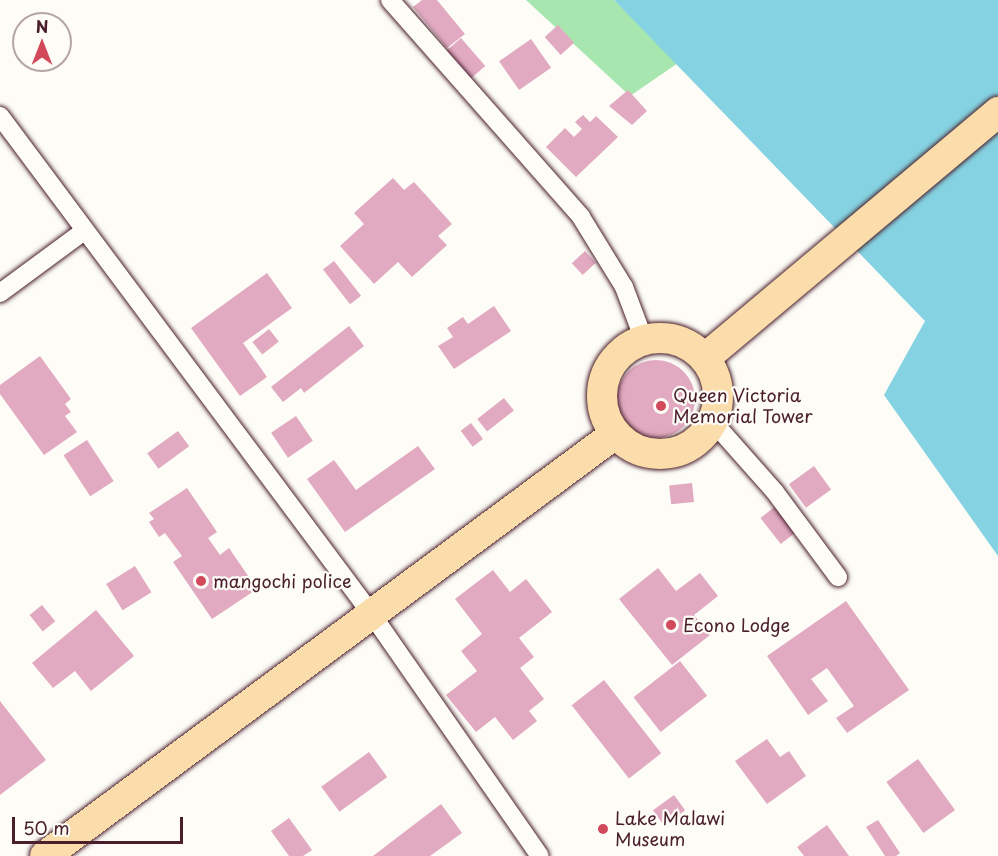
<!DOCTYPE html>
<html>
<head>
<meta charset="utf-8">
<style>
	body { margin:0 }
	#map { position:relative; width:998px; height:856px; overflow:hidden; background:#fdfcf7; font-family:"Playpen Sans",sans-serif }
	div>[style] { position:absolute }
	.green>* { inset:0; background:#a7e6ae }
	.water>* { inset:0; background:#85d3e2 }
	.building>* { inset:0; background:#e1aac1; transform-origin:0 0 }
	.round { border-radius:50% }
	.roads { filter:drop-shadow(0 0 2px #4a1f2b) drop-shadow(0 0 2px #4a1f2b) }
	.minor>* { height:18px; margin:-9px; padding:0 9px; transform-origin:9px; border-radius:9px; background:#fdfcf7 }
	.trunk>* { height:30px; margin:-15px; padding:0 15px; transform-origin:15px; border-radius:15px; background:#fbddab }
	.trunk>.ring { margin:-15px; padding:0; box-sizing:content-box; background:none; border:30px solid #fbddab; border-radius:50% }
	.dots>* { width:16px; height:16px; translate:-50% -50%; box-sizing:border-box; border:3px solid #fdfcf7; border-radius:50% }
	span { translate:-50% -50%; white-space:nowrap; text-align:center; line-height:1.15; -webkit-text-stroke:4.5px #fdfcf7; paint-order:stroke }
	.poi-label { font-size:18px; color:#4a1f2b }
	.left { translate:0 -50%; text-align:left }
	.north { position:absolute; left:12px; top:12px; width:60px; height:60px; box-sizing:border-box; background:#fdfcf7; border:2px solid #b5a4a5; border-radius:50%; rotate:0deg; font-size:16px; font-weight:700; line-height:24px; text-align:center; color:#4a1f2b }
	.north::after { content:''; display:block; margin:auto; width:21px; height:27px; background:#d1495b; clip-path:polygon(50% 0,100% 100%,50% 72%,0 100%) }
	.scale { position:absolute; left:12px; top:817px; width:171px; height:27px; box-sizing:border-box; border:3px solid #4a1f2b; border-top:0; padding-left:8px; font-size:18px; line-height:21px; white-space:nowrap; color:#4a1f2b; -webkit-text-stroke:4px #fdfcf7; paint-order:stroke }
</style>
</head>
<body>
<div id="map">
	<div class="green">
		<i style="clip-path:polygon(526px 0,614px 0,678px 63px,630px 96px)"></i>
	</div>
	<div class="water">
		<i style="clip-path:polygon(614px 0,998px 0,998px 556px,884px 395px,925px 321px)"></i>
	</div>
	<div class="building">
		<i style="clip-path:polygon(422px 0,437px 0,465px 34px,447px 48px,413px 7px)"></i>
		<i style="left:558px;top:25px;width:24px;height:18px;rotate:48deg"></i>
		<i style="left:461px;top:38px;width:37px;height:21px;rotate:49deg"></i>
		<i style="left:531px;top:39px;width:35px;height:39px;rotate:55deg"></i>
		<i style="clip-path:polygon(628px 90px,647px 111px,632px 125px,609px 106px)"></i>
		<i style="clip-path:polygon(583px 115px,590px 122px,596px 116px,618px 137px,576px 177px,546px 147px,565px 128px,574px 137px,582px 129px,575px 122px)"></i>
		<i style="clip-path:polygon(393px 178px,404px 190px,414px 182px,452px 224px,438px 236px,447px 245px,412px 277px,398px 262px,374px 284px,340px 246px,364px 224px,354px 213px)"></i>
		<i style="left:585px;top:251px;width:16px;height:18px;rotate:47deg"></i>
		<i style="left:334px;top:261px;width:44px;height:14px;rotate:52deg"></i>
		<i style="clip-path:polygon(267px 273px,292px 308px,243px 343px,267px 377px,240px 396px,191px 328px)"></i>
		<i style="clip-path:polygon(494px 306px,511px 331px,454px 369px,438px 346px,453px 337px,447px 328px,463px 317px,468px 324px)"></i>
		<i style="clip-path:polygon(349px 326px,364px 346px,304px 393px,301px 388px,283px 402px,271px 387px)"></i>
		<i style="left:269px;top:329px;width:16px;height:21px;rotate:52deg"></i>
		<i style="clip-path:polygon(40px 356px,71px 399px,65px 404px,71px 412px,65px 416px,77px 432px,44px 455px,0 394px,0 385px)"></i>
		<i class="round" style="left:617px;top:360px;width:78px;height:78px"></i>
		<i style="left:504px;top:398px;width:16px;height:34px;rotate:52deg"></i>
		<i style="left:296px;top:416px;width:30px;height:30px;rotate:56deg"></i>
		<i style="left:471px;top:423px;width:20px;height:13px;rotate:53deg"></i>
		<i style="left:178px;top:431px;width:19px;height:38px;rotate:54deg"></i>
		<i style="left:87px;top:440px;width:49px;height:28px;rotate:57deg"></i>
		<i style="clip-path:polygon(418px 446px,435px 469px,345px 532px,307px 479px,334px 460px,356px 490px)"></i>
		<i style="left:814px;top:466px;width:29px;height:31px;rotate:54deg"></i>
		<i style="left:692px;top:483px;width:19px;height:23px;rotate:84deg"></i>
		<i style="clip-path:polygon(187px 488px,217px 532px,208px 538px,220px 555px,229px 548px,257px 589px,212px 619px,173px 562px,182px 556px,165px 533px,159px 537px,149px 522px,154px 519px,149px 513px)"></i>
		<i style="left:777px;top:505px;width:33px;height:21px;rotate:52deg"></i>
		<i style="left:135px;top:566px;width:31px;height:34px;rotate:58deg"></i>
		<i style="clip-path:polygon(658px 568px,676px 591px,700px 573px,718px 596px,694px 615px,710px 635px,672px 665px,619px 599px)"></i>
		<i style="clip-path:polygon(493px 570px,510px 592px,526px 579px,552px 612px,519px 638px,534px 657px,520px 668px,544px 699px,529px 711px,537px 721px,513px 740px,495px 717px,476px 732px,446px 695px,477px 671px,461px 651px,482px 634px,455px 599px)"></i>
		<i style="clip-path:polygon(846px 601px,909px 690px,847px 733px,836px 718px,854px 706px,827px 668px,811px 679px,828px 701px,808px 715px,767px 656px)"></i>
		<i style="left:42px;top:605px;width:21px;height:16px;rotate:51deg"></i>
		<i style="clip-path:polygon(96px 610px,134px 656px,91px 691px,75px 671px,53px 688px,32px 663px)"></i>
		<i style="left:680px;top:661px;width:44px;height:59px;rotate:52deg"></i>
		<i style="left:604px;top:680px;width:93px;height:41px;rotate:52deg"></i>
		<i style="clip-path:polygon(0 701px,46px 760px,0 795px)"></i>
		<i style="clip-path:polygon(767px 739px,780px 757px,789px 751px,806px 776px,767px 804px,735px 761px)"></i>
		<i style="left:369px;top:752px;width:31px;height:59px;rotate:54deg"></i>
		<i style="left:918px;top:759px;width:63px;height:39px;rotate:54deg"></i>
		<i style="left:674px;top:795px;width:19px;height:26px;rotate:54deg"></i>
		<i style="clip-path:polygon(441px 804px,462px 833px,430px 856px,373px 856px)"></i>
		<i style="clip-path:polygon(289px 818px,312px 850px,303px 856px,289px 856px,271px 831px)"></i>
		<i style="clip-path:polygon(878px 820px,900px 853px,896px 856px,885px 856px,866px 827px)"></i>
		<i style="clip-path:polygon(827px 825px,849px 856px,804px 856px,797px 847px)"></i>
	</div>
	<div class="roads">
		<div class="minor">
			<i style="left:390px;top:0;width:289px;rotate:48.6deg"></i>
			<i style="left:581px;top:217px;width:82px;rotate:58.4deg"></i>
			<i style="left:624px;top:287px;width:57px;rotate:69.3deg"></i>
			<i style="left:0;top:116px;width:624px;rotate:53.28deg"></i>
			<i style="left:373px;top:616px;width:292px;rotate:55.2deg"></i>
			<i style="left:0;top:293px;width:104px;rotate:-36.4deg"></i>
			<i style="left:714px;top:423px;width:92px;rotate:48.5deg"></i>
			<i style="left:775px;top:492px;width:106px;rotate:53.5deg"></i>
		</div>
		<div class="trunk">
			<i class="ring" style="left:602px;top:338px;width:86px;height:86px"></i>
			<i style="left:705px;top:358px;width:383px;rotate:-40deg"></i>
			<i style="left:45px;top:856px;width:709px;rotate:-36.51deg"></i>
		</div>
	</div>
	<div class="dots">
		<i style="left:661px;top:406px;background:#d1495b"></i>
		<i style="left:201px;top:581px;background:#d1495b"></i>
		<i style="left:671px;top:625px;background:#d1495b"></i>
		<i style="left:603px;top:829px;background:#d1495b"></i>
	</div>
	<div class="poi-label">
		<span class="left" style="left:673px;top:406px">Queen Victoria<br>Memorial Tower</span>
		<span class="left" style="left:213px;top:581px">mangochi police</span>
		<span class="left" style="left:683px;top:625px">Econo Lodge</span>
		<span class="left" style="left:615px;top:829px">Lake Malawi<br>Museum</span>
	</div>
	<div class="north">N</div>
	<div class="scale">50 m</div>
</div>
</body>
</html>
